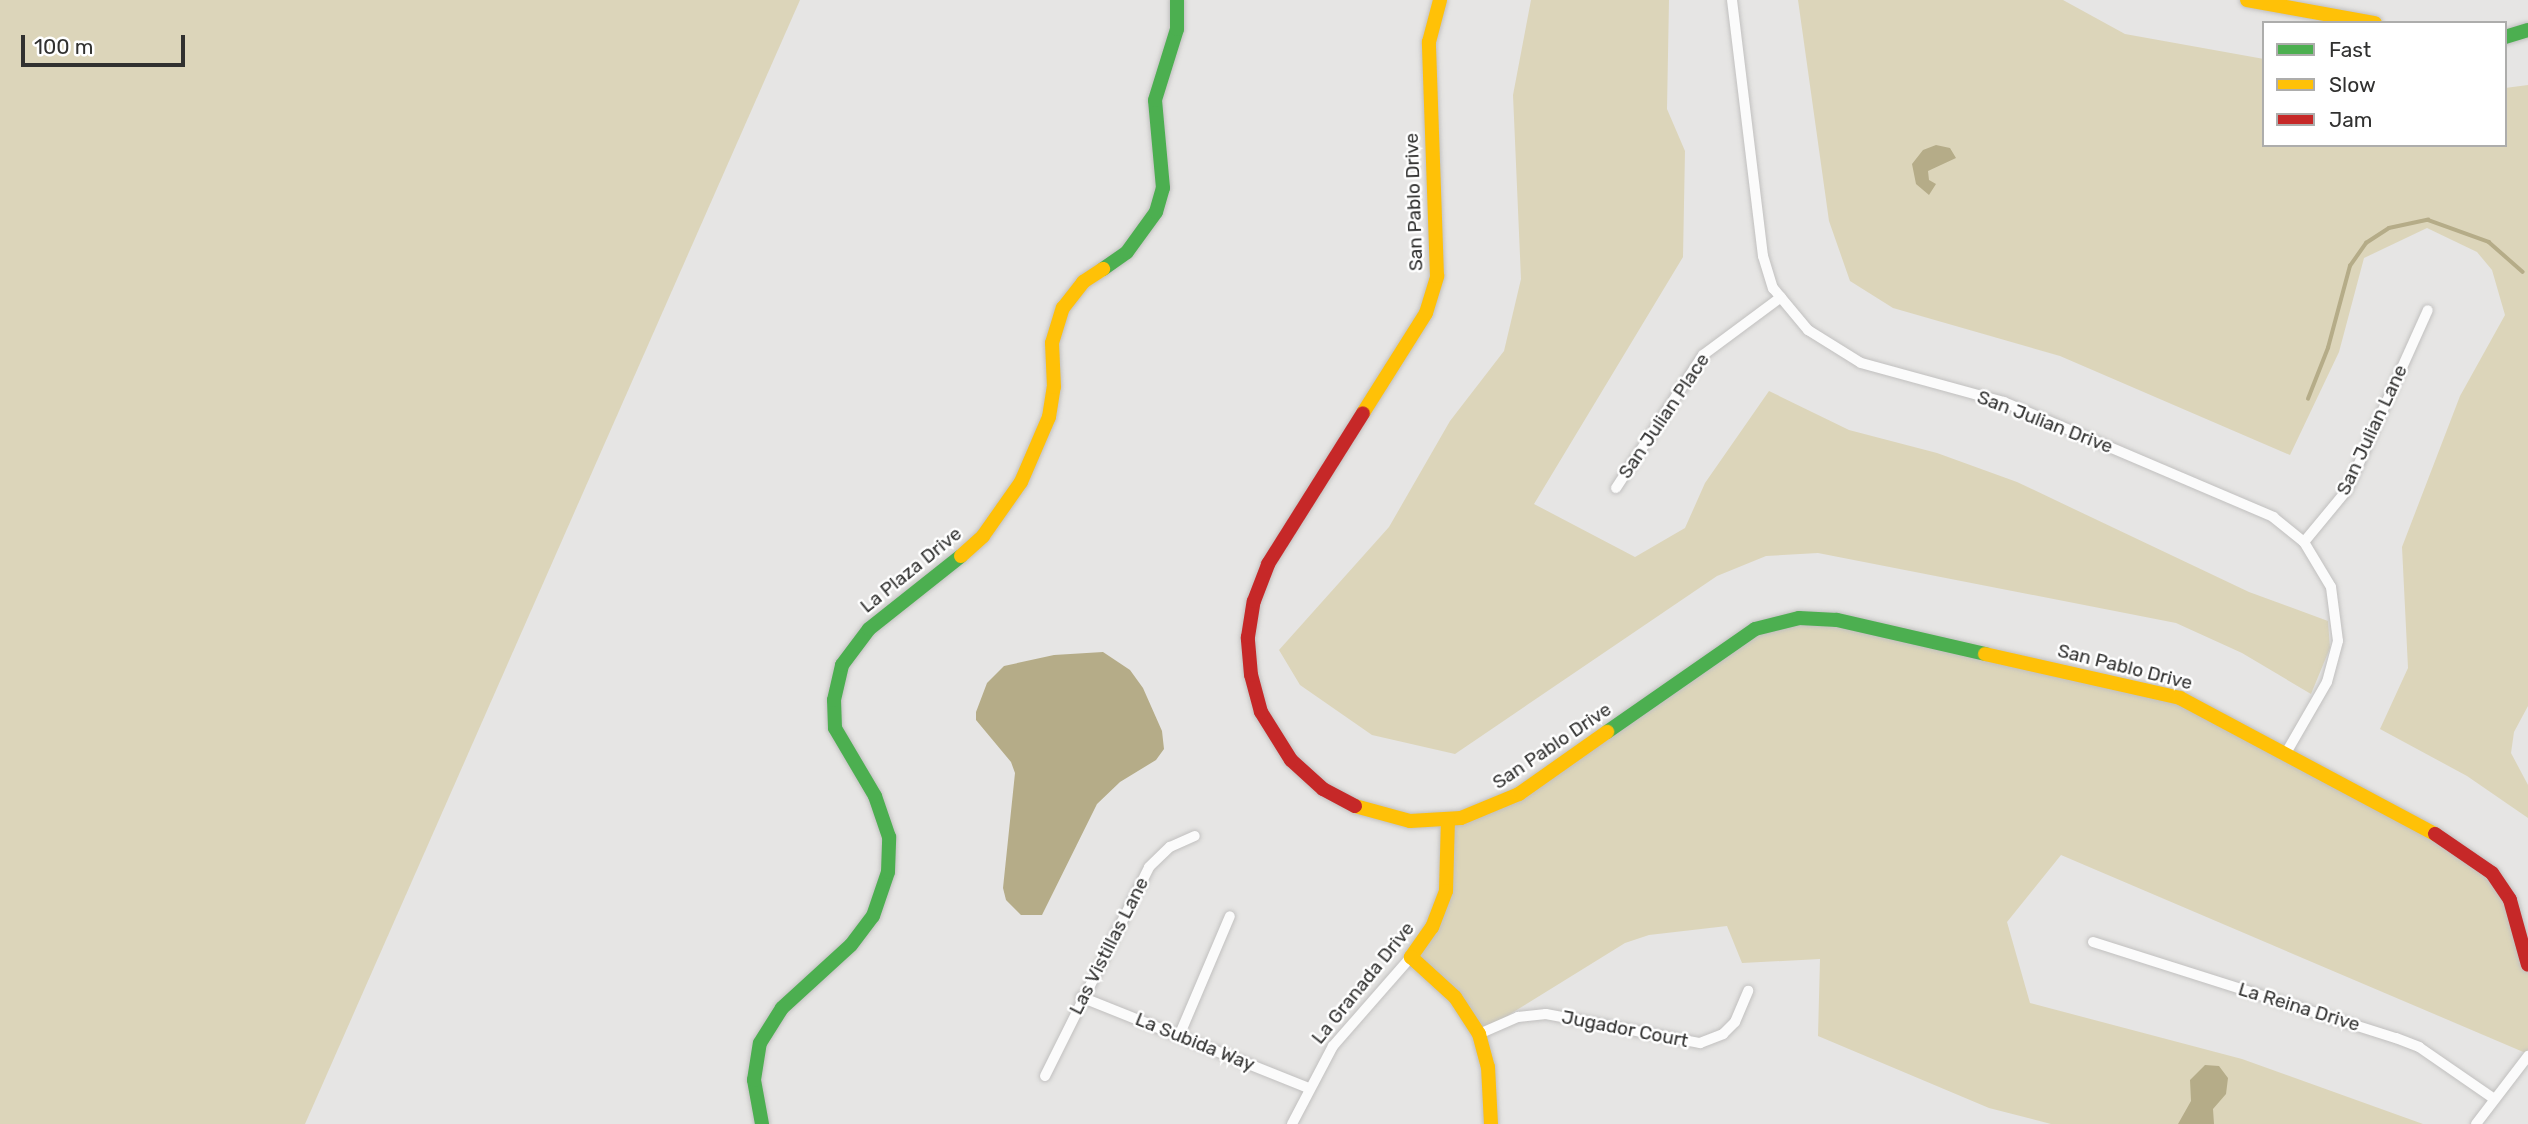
<!DOCTYPE html>
<html>
<head>
<meta charset="utf-8">
<style>
	body { margin:0 }
	#map { position:relative; width:2528px; height:1124px; overflow:hidden; background:#e6e5e4; font-family:Rubik,sans-serif }
	div>[style] { position:absolute }
	.green>* { inset:0; background:#dcd5ba }
	.water>* { inset:0; background:#b5ac88 }
	.stream>* { height:3.5px; margin:-1.75px; padding:0 1.75px; transform-origin:1.75px; border-radius:1.75px; background:#b5ac88 }
	.roads { filter:drop-shadow(0 0 2px #c1c0bf) drop-shadow(0 0 2px #c1c0bf) }
	.street>* { height:10px; margin:-5px; padding:0 5px; transform-origin:5px; border-radius:5px; background:#fbfbfb }
	.fast>* { height:14px; margin:-7px; padding:0 7px; transform-origin:7px; border-radius:7px; background:#4caf50 }
	.slow>* { height:14px; margin:-7px; padding:0 7px; transform-origin:7px; border-radius:7px; background:#ffc107 }
	.jam>* { height:14px; margin:-7px; padding:0 7px; transform-origin:7px; border-radius:7px; background:#c62828 }
	span { translate:-50% -50%; white-space:nowrap; text-align:center; line-height:1.15; -webkit-text-stroke:5px #fff; paint-order:stroke }
	.street-label { font-size:19px; color:#313130 }
	.legend { position:absolute; left:2262px; top:21px; width:245px; height:126px; box-sizing:border-box; background:#fff; border:2px solid #adadac; margin:0; padding:9px 12px; list-style:none; font-size:21px; color:#313130 }
	.legend li { display:flex; align-items:center; gap:14px; height:35px }
	.legend b { width:35px; border:2px solid #adadac }
	.scale { position:absolute; left:21px; top:35px; width:164px; height:32px; box-sizing:border-box; border:4px solid #313130; border-top:0; padding-left:9px; font-size:21px; line-height:24px; white-space:nowrap; color:#313130; -webkit-text-stroke:5px #fff; paint-order:stroke }
</style>
</head>
<body>
<div id="map">
	<div class="green">
		<i style="clip-path:polygon(0 0,800px 0,305px 1124px,0 1124px)"></i>
		<i style="clip-path:polygon(1531px 0,1669px 0,1667px 109px,1685px 151px,1683px 257px,1534px 504px,1635px 557px,1685px 528px,1705px 483px,1769px 391px,1849px 430px,1937px 453px,2017px 482px,2249px 592px,2328px 621px,2330px 648px,2311px 694px,2242px 653px,2176px 623px,1818px 553px,1766px 556px,1717px 576px,1455px 754px,1372px 735px,1300px 685px,1279px 650px,1389px 527px,1450px 421px,1504px 351px,1521px 279px,1513px 95px)"></i>
		<i style="clip-path:polygon(1798px 0,2063px 0,2125px 34px,2264px 59px,2264px 145px,2505px 145px,2505px 88px,2528px 85px,2528px 706px,2514px 732px,2511px 753px,2528px 785px,2528px 818px,2467px 776px,2380px 729px,2408px 668px,2402px 547px,2460px 396px,2505px 315px,2492px 270px,2477px 252px,2427px 228px,2364px 258px,2339px 352px,2290px 455px,2060px 356px,1893px 308px,1850px 281px,1829px 221px)"></i>
		<i style="clip-path:polygon(1809px 618px,2173px 696px,2464px 851px,2503px 889px,2528px 967px,2528px 1054px,2061px 855px,2007px 922px,2030px 1003px,2242px 1059px,2423px 1124px,2051px 1124px,1989px 1108px,1818px 1036px,1820px 959px,1742px 963px,1727px 926px,1649px 935px,1625px 943px,1478px 1034px,1411px 957px,1436px 918px,1447px 819px,1495px 806px,1737px 640px)"></i>
	</div>
	<div class="water">
		<i style="clip-path:polygon(1936px 145px,1950px 148px,1956px 158px,1928px 171px,1929px 180px,1936px 184px,1929px 195px,1916px 184px,1912px 164px,1923px 150px)"></i>
		<i style="clip-path:polygon(1103px 652px,1130px 670px,1143px 688px,1162px 731px,1164px 749px,1156px 760px,1120px 782px,1097px 804px,1042px 915px,1021px 915px,1006px 900px,1003px 888px,1015px 773px,1011px 762px,976px 720px,976px 712px,987px 683px,1004px 666px,1054px 655px)"></i>
		<i style="clip-path:polygon(2205px 1065px,2219px 1066px,2228px 1078px,2226px 1094px,2213px 1109px,2214px 1124px,2178px 1124px,2191px 1101px,2190px 1080px)"></i>
	</div>
	<div class="stream">
		<i style="left:2308px;top:399px;width:55px;rotate:-68.6deg"></i>
		<i style="left:2328px;top:348px;width:85px;rotate:-75deg"></i>
		<i style="left:2350px;top:266px;width:28px;rotate:-55deg"></i>
		<i style="left:2366px;top:243px;width:27px;rotate:-33deg"></i>
		<i style="left:2389px;top:228px;width:40px;rotate:-12deg"></i>
		<i style="left:2428px;top:220px;width:65px;rotate:19.8deg"></i>
		<i style="left:2489px;top:242px;width:45px;rotate:41.4deg"></i>
	</div>
	<div class="roads">
		<div class="street">
			<i style="left:1732px;top:0;width:258px;rotate:83.1deg"></i>
			<i style="left:1763px;top:256px;width:34px;rotate:73deg"></i>
			<i style="left:1773px;top:288px;width:55px;rotate:50.2deg"></i>
			<i style="left:1808px;top:330px;width:62px;rotate:31.9deg"></i>
			<i style="left:1861px;top:363px;width:148px;rotate:15.3deg"></i>
			<i style="left:2004px;top:402px;width:293px;rotate:23.1deg"></i>
			<i style="left:2273px;top:517px;width:40px;rotate:39deg"></i>
			<i style="left:2304px;top:542px;width:52px;rotate:59deg"></i>
			<i style="left:2331px;top:587px;width:54px;rotate:82.6deg"></i>
			<i style="left:2338px;top:641px;width:42px;rotate:105deg"></i>
			<i style="left:2327px;top:682px;width:82px;rotate:120deg"></i>
			<i style="left:1616px;top:488px;width:159px;rotate:-56.8deg"></i>
			<i style="left:1703px;top:355px;width:97px;rotate:-36.6deg"></i>
			<i style="left:2304px;top:542px;width:67px;rotate:-50.4deg"></i>
			<i style="left:2347px;top:490px;width:197px;rotate:-65.8deg"></i>
			<i style="left:2093px;top:942px;width:318px;rotate:17.6deg"></i>
			<i style="left:2396px;top:1038px;width:25px;rotate:21deg"></i>
			<i style="left:2419px;top:1047px;width:90px;rotate:34.6deg"></i>
			<i style="left:1081px;top:997px;width:245px;rotate:21.8deg"></i>
			<i style="left:1479px;top:1034px;width:43px;rotate:-23.6deg"></i>
			<i style="left:1518px;top:1017px;width:28px;rotate:-6deg"></i>
			<i style="left:1546px;top:1014px;width:157px;rotate:10.7deg"></i>
			<i style="left:1700px;top:1043px;width:25px;rotate:-21deg"></i>
			<i style="left:1723px;top:1034px;width:17px;rotate:-45deg"></i>
			<i style="left:1735px;top:1022px;width:34px;rotate:-67deg"></i>
			<i style="left:1179px;top:1036px;width:130px;rotate:-67deg"></i>
			<i style="left:1045px;top:1076px;width:233px;rotate:-63.5deg"></i>
			<i style="left:1149px;top:867px;width:29px;rotate:-44deg"></i>
			<i style="left:1170px;top:847px;width:27px;rotate:-24deg"></i>
			<i style="left:1292px;top:1124px;width:88px;rotate:-62.3deg"></i>
			<i style="left:1333px;top:1046px;width:118px;rotate:-48.8deg"></i>
			<i style="left:2476px;top:1124px;width:86px;rotate:-52.6deg"></i>
		</div>
		<div class="fast">
			<i style="left:2505px;top:37px;width:24px;rotate:-17deg"></i>
			<i style="left:1103px;top:269px;width:29px;rotate:-35deg"></i>
			<i style="left:1127px;top:252px;width:49px;rotate:-54.1deg"></i>
			<i style="left:1156px;top:212px;width:25px;rotate:-74deg"></i>
			<i style="left:1163px;top:188px;width:88px;rotate:-95.2deg"></i>
			<i style="left:1155px;top:100px;width:74px;rotate:-72.8deg"></i>
			<i style="left:1177px;top:29px;width:29px;rotate:-90deg"></i>
			<i style="left:1607px;top:732px;width:180px;rotate:-34.8deg"></i>
			<i style="left:1755px;top:629px;width:45px;rotate:-14deg"></i>
			<i style="left:1799px;top:618px;width:38px;rotate:3deg"></i>
			<i style="left:1837px;top:620px;width:152px;rotate:12.9deg"></i>
			<i style="left:762px;top:1124px;width:45px;rotate:-100.3deg"></i>
			<i style="left:754px;top:1080px;width:37px;rotate:-81deg"></i>
			<i style="left:760px;top:1043px;width:41px;rotate:-57.8deg"></i>
			<i style="left:782px;top:1008px;width:93px;rotate:-42.4deg"></i>
			<i style="left:851px;top:945px;width:36px;rotate:-53deg"></i>
			<i style="left:873px;top:916px;width:46px;rotate:-71.2deg"></i>
			<i style="left:888px;top:872px;width:35px;rotate:-88deg"></i>
			<i style="left:889px;top:837px;width:43px;rotate:-108.9deg"></i>
			<i style="left:875px;top:796px;width:79px;rotate:-120.5deg"></i>
			<i style="left:835px;top:728px;width:28px;rotate:-92deg"></i>
			<i style="left:834px;top:700px;width:36px;rotate:-77deg"></i>
			<i style="left:842px;top:665px;width:45px;rotate:-53.1deg"></i>
			<i style="left:869px;top:629px;width:117px;rotate:-38.4deg"></i>
		</div>
		<div class="slow">
			<i style="left:2247px;top:0;width:130px;rotate:10.2deg"></i>
			<i style="left:1363px;top:413px;width:118px;rotate:-57.8deg"></i>
			<i style="left:1426px;top:313px;width:39px;rotate:-73deg"></i>
			<i style="left:1437px;top:276px;width:234px;rotate:-92deg"></i>
			<i style="left:1429px;top:42px;width:43px;rotate:-75.3deg"></i>
			<i style="left:961px;top:556px;width:30px;rotate:-42deg"></i>
			<i style="left:983px;top:536px;width:66px;rotate:-54.9deg"></i>
			<i style="left:1021px;top:482px;width:71px;rotate:-66.7deg"></i>
			<i style="left:1049px;top:417px;width:30px;rotate:-81deg"></i>
			<i style="left:1054px;top:387px;width:44px;rotate:-92.6deg"></i>
			<i style="left:1052px;top:343px;width:37px;rotate:-73deg"></i>
			<i style="left:1063px;top:308px;width:33px;rotate:-52deg"></i>
			<i style="left:1083px;top:282px;width:24px;rotate:-33deg"></i>
			<i style="left:1985px;top:654px;width:200px;rotate:12.7deg"></i>
			<i style="left:2180px;top:698px;width:289px;rotate:28.1deg"></i>
			<i style="left:1355px;top:806px;width:57px;rotate:15.3deg"></i>
			<i style="left:1410px;top:821px;width:51px;rotate:-3.4deg"></i>
			<i style="left:1461px;top:818px;width:63px;rotate:-22.5deg"></i>
			<i style="left:1519px;top:794px;width:108px;rotate:-35.2deg"></i>
			<i style="left:1448px;top:819px;width:72px;rotate:91.6deg"></i>
			<i style="left:1446px;top:891px;width:39px;rotate:111deg"></i>
			<i style="left:1432px;top:927px;width:37px;rotate:125deg"></i>
			<i style="left:1411px;top:957px;width:59px;rotate:42.3deg"></i>
			<i style="left:1455px;top:997px;width:44px;rotate:57deg"></i>
			<i style="left:1479px;top:1034px;width:34px;rotate:75deg"></i>
			<i style="left:1488px;top:1067px;width:57px;rotate:87deg"></i>
		</div>
		<div class="jam">
			<i style="left:1355px;top:806px;width:36px;rotate:-152deg"></i>
			<i style="left:1323px;top:789px;width:43px;rotate:-137.8deg"></i>
			<i style="left:1291px;top:760px;width:57px;rotate:-122deg"></i>
			<i style="left:1261px;top:712px;width:38px;rotate:-105deg"></i>
			<i style="left:1251px;top:675px;width:38px;rotate:-95deg"></i>
			<i style="left:1248px;top:637px;width:36px;rotate:-81deg"></i>
			<i style="left:1254px;top:601px;width:40px;rotate:-69deg"></i>
			<i style="left:1268px;top:564px;width:178px;rotate:-57.8deg"></i>
			<i style="left:2435px;top:834px;width:69px;rotate:34.4deg"></i>
			<i style="left:2492px;top:873px;width:32px;rotate:56deg"></i>
			<i style="left:2510px;top:900px;width:67px;rotate:74.5deg"></i>
		</div>
	</div>
	<div class="street-label">
		<span style="left:1414px;top:202px;rotate:-92deg">San Pablo Drive</span>
		<span style="left:1664px;top:416px;rotate:-56deg">San Julian Place</span>
		<span style="left:2045px;top:422px;rotate:21deg">San Julian Drive</span>
		<span style="left:2372px;top:430px;rotate:-65deg">San Julian Lane</span>
		<span style="left:911px;top:570px;rotate:-39deg">La Plaza Drive</span>
		<span style="left:2125px;top:667px;rotate:14deg">San Pablo Drive</span>
		<span style="left:1552px;top:746px;rotate:-34deg">San Pablo Drive</span>
		<span style="left:1109px;top:946px;rotate:-63deg">Las Vistillas Lane</span>
		<span style="left:1363px;top:983px;rotate:-51deg">La Granada Drive</span>
		<span style="left:2299px;top:1007px;rotate:17deg">La Reina Drive</span>
		<span style="left:1625px;top:1029px;rotate:11deg">Jugador Court</span>
		<span style="left:1195px;top:1042px;rotate:22deg">La Subida Way</span>
	</div>
	<ul class="legend">
	<li><b style="height:9px;background:#4caf50"></b>Fast</li>
	<li><b style="height:9px;background:#ffc107"></b>Slow</li>
	<li><b style="height:9px;background:#c62828"></b>Jam</li>
	</ul>
	<div class="scale">100 m</div>
</div>
</body>
</html>
